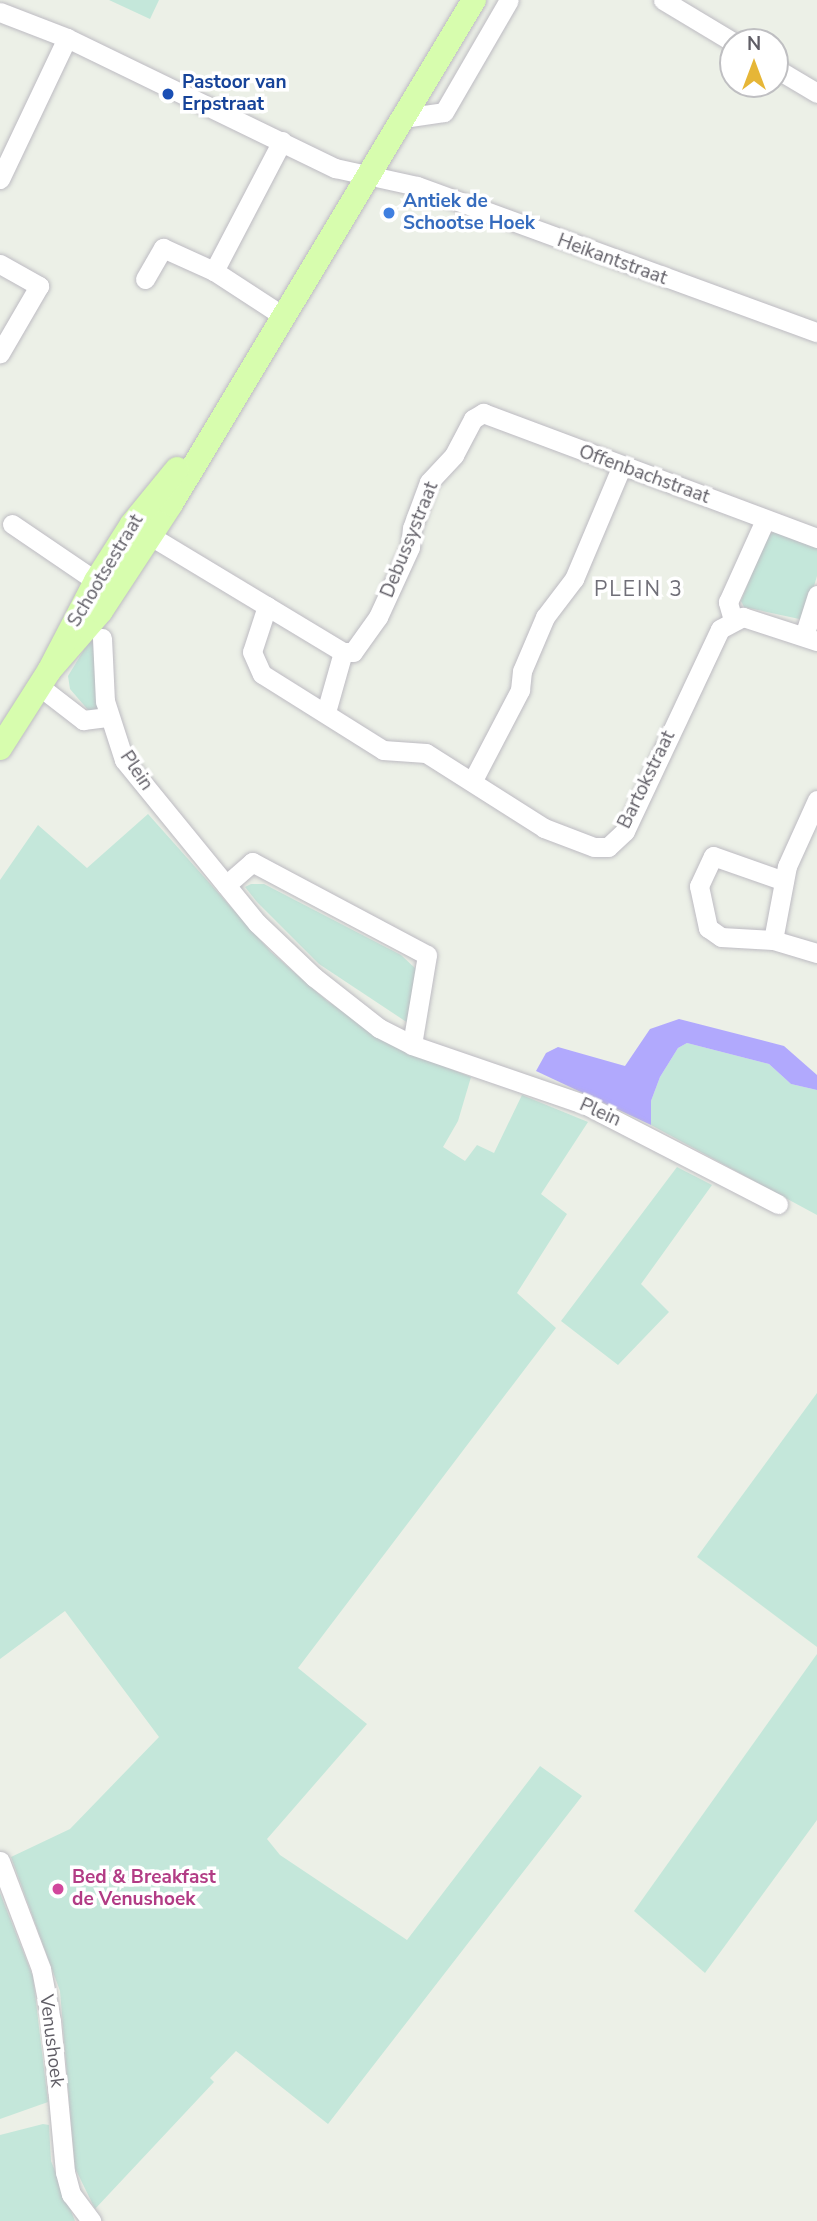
<!DOCTYPE html>
<html>
<head>
<meta charset="utf-8">
<style>
	body { margin:0 }
	#map { position:relative; width:817px; height:2221px; overflow:hidden; background:#ecf0e7; font-family:"Nunito Sans",sans-serif }
	div>[style] { position:absolute }
	.green>* { inset:0; background:#c4e7da }
	.water>* { inset:0; background:#b1a9fd }
	.roads { filter:drop-shadow(0 0 2px #bdbbc2) drop-shadow(0 0 2px #bdbbc2) }
	.minor>* { height:19px; margin:-9.5px; padding:0 9.5px; transform-origin:9.5px; border-radius:9.5px; background:#fff }
	.major>* { height:24px; margin:-12px; padding:0 12px; transform-origin:12px; border-radius:12px; background:#d7fdae }
	.dots>* { width:19px; height:19px; translate:-50% -50%; box-sizing:border-box; border:4px solid #fff; border-radius:50% }
	span { translate:-50% -50%; white-space:nowrap; text-align:center; line-height:1.15; -webkit-text-stroke:7px #fff; paint-order:stroke }
	.transit-label { font-size:19px; color:#164399; font-weight:700 }
	.left { translate:0 -50%; text-align:left }
	.shop-label { font-size:19px; color:#366cbe; font-weight:700 }
	.street-label { font-size:19px; color:#605e66 }
	.hotel-label { font-size:19px; color:#b23c85; font-weight:700 }
	.neighbourhood-label { font-size:21px; color:#706f78; letter-spacing:2px }
	.north { position:absolute; left:719px; top:28px; width:70px; height:70px; box-sizing:border-box; background:#fff; border:2px solid #bfbfc2; border-radius:50%; rotate:0deg; font-size:19px; font-weight:700; line-height:28px; text-align:center; color:#605e66 }
	.north::after { content:''; display:block; margin:auto; width:24px; height:32px; background:#e6b637; clip-path:polygon(50% 0,100% 100%,50% 72%,0 100%) }
</style>
</head>
<body>
<div id="map">
	<div class="green">
		<i style="clip-path:polygon(109px 0,159px 0,150px 19px)"></i>
		<i style="clip-path:polygon(774px 532px,817px 548px,817px 576px,804px 620px,744px 607px,741px 601px,767px 536px)"></i>
		<i style="clip-path:polygon(96px 630px,100px 711px,95px 718px,70px 689px,68px 676px)"></i>
		<i style="clip-path:polygon(148px 814px,271px 952px,327px 1001px,410px 1053px,471px 1077px,458px 1121px,443px 1147px,465px 1161px,477px 1145px,494px 1153px,522px 1095px,588px 1122px,541px 1194px,567px 1214px,517px 1293px,556px 1328px,298px 1668px,367px 1724px,267px 1839px,280px 1855px,407px 1940px,540px 1766px,582px 1796px,328px 2124px,236px 2051px,210px 2078px,214px 2082px,95px 2209px,75px 2168px,60px 1991px,11px 1857px,70px 1829px,159px 1737px,65px 1611px,0 1659px,0 880px,38px 825px,87px 868px)"></i>
		<i style="clip-path:polygon(251px 884px,264px 884px,401px 955px,416px 969px,408px 1023px,319px 964px,257px 902px,245px 887px)"></i>
		<i style="clip-path:polygon(687px 1043px,769px 1064px,791px 1084px,817px 1090px,817px 1215px,651px 1125px,651px 1101px,660px 1077px,678px 1048px)"></i>
		<i style="clip-path:polygon(677px 1167px,712px 1185px,641px 1284px,669px 1312px,618px 1365px,561px 1321px)"></i>
		<i style="clip-path:polygon(817px 1393px,817px 1647px,697px 1557px)"></i>
		<i style="clip-path:polygon(817px 1654px,817px 1820px,705px 1973px,634px 1911px)"></i>
		<i style="clip-path:polygon(0 1893px,33px 1977px,48px 2102px,0 2119px)"></i>
		<i style="clip-path:polygon(43px 2124px,49px 2125px,51px 2161px,75px 2221px,0 2221px,0 2135px)"></i>
	</div>
	<div class="water">
		<i style="clip-path:polygon(679px 1019px,784px 1046px,817px 1075px,817px 1090px,791px 1084px,769px 1064px,687px 1043px,678px 1048px,660px 1077px,651px 1101px,651px 1125px,536px 1071px,546px 1053px,558px 1047px,625px 1066px,650px 1029px)"></i>
	</div>
	<div class="roads">
		<div class="minor">
			<i style="left:663px;top:0;width:82px;rotate:31deg"></i>
			<i style="left:0;top:12px;width:72px;rotate:21.2deg"></i>
			<i style="left:67px;top:38px;width:298px;rotate:25.9deg"></i>
			<i style="left:335px;top:168px;width:84px;rotate:12.4deg"></i>
			<i style="left:417px;top:186px;width:426px;rotate:20.1deg"></i>
			<i style="left:775px;top:68px;width:49px;rotate:30.8deg"></i>
			<i style="left:403px;top:118px;width:41px;rotate:-8.3deg"></i>
			<i style="left:444px;top:112px;width:129px;rotate:-59.9deg"></i>
			<i style="left:282px;top:141px;width:147px;rotate:117.6deg"></i>
			<i style="left:214px;top:271px;width:82px;rotate:33.1deg"></i>
			<i style="left:0;top:179px;width:156px;rotate:-64.6deg"></i>
			<i style="left:0;top:264px;width:45px;rotate:29.4deg"></i>
			<i style="left:39px;top:286px;width:78px;rotate:120.2deg"></i>
			<i style="left:145px;top:279px;width:36px;rotate:-60deg"></i>
			<i style="left:163px;top:248px;width:56px;rotate:24.3deg"></i>
			<i style="left:12px;top:524px;width:102px;rotate:34.2deg"></i>
			<i style="left:96px;top:581px;width:13px;rotate:81deg"></i>
			<i style="left:139px;top:529px;width:238px;rotate:31.1deg"></i>
			<i style="left:343px;top:652px;width:62px;rotate:105.8deg"></i>
			<i style="left:267px;top:606px;width:48px;rotate:108.1deg"></i>
			<i style="left:252px;top:652px;width:24px;rotate:66deg"></i>
			<i style="left:262px;top:674px;width:143px;rotate:32.1deg"></i>
			<i style="left:383px;top:750px;width:43px;rotate:4deg"></i>
			<i style="left:426px;top:753px;width:140px;rotate:32.4deg"></i>
			<i style="left:544px;top:828px;width:53px;rotate:20.8deg"></i>
			<i style="left:594px;top:847px;width:14px"></i>
			<i style="left:608px;top:847px;width:23px;rotate:-43deg"></i>
			<i style="left:625px;top:831px;width:223px;rotate:-64.8deg"></i>
			<i style="left:720px;top:629px;width:26px;rotate:-28deg"></i>
			<i style="left:743px;top:617px;width:78px;rotate:18deg"></i>
			<i style="left:733px;top:620px;width:19px;rotate:-106deg"></i>
			<i style="left:728px;top:602px;width:90px;rotate:-65.7deg"></i>
			<i style="left:804px;top:636px;width:43px;rotate:-72.4deg"></i>
			<i style="left:102px;top:638px;width:63px;rotate:87.3deg"></i>
			<i style="left:105px;top:701px;width:62px;rotate:72.1deg"></i>
			<i style="left:124px;top:760px;width:210px;rotate:50.8deg"></i>
			<i style="left:257px;top:923px;width:79px;rotate:43.5deg"></i>
			<i style="left:314px;top:977px;width:83px;rotate:38.1deg"></i>
			<i style="left:379px;top:1028px;width:37px;rotate:27deg"></i>
			<i style="left:412px;top:1045px;width:184px;rotate:19deg"></i>
			<i style="left:586px;top:1105px;width:216px;rotate:27.3deg"></i>
			<i style="left:343px;top:652px;width:10px"></i>
			<i style="left:353px;top:652px;width:43px;rotate:-54.5deg"></i>
			<i style="left:378px;top:617px;width:77px;rotate:-65.4deg"></i>
			<i style="left:410px;top:547px;width:19px;rotate:-84deg"></i>
			<i style="left:412px;top:528px;width:49px;rotate:-69.7deg"></i>
			<i style="left:429px;top:482px;width:37px;rotate:-47deg"></i>
			<i style="left:454px;top:455px;width:41px;rotate:-62.2deg"></i>
			<i style="left:473px;top:419px;width:12px;rotate:-31deg"></i>
			<i style="left:483px;top:413px;width:357px;rotate:20.5deg"></i>
			<i style="left:39px;top:686px;width:56px;rotate:37.7deg"></i>
			<i style="left:83px;top:720px;width:26px;rotate:-7deg"></i>
			<i style="left:473px;top:780px;width:102px;rotate:-62.4deg"></i>
			<i style="left:520px;top:690px;width:19px;rotate:-84deg"></i>
			<i style="left:522px;top:671px;width:59px;rotate:-66.9deg"></i>
			<i style="left:545px;top:617px;width:48px;rotate:-52.7deg"></i>
			<i style="left:574px;top:579px;width:121px;rotate:-67.1deg"></i>
			<i style="left:817px;top:800px;width:72px;rotate:114.4deg"></i>
			<i style="left:787px;top:866px;width:75px;rotate:100.7deg"></i>
			<i style="left:773px;top:940px;width:46px;rotate:16.5deg"></i>
			<i style="left:226px;top:885px;width:35px;rotate:-41deg"></i>
			<i style="left:252px;top:862px;width:198px;rotate:28deg"></i>
			<i style="left:427px;top:955px;width:91px;rotate:99.5deg"></i>
			<i style="left:773px;top:940px;width:52px;rotate:-176.7deg"></i>
			<i style="left:721px;top:937px;width:16px;rotate:-145deg"></i>
			<i style="left:708px;top:928px;width:43px;rotate:-102.1deg"></i>
			<i style="left:699px;top:886px;width:33px;rotate:-65deg"></i>
			<i style="left:713px;top:856px;width:75px;rotate:19.4deg"></i>
			<i style="left:0;top:1861px;width:116px;rotate:69.2deg"></i>
			<i style="left:41px;top:1969px;width:53px;rotate:79.1deg"></i>
			<i style="left:51px;top:2021px;width:152px;rotate:84.7deg"></i>
			<i style="left:65px;top:2172px;width:23px;rotate:75deg"></i>
			<i style="left:71px;top:2194px;width:34px;rotate:53deg"></i>
		</div>
		<div class="major">
			<i style="left:49px;top:671px;width:79px;rotate:-49.1deg"></i>
			<i style="left:101px;top:611px;width:128px;rotate:-56.8deg"></i>
			<i style="left:171px;top:504px;width:588px;rotate:-58.99deg"></i>
			<i style="left:0;top:748px;width:91px;rotate:-57.5deg"></i>
			<i style="left:49px;top:671px;width:102px;rotate:-62.4deg"></i>
			<i style="left:96px;top:581px;width:67px;rotate:-57.7deg"></i>
			<i style="left:132px;top:524px;width:71px;rotate:-50.7deg"></i>
		</div>
	</div>
	<div class="dots">
		<i style="left:168px;top:94px;background:#1a4fb4"></i>
		<i style="left:389px;top:213px;background:#3f7fe0"></i>
		<i style="left:58px;top:1889px;background:#d1479c"></i>
	</div>
	<div class="transit-label">
		<span class="left" style="left:182px;top:94px">Pastoor van<br>Erpstraat</span>
	</div>
	<div class="shop-label">
		<span class="left" style="left:403px;top:213px">Antiek de<br>Schootse Hoek</span>
	</div>
	<div class="street-label">
		<span style="left:612px;top:260px;rotate:20deg">Heikantstraat</span>
		<span style="left:644px;top:475px;rotate:20deg">Offenbachstraat</span>
		<span style="left:410px;top:540px;rotate:-68deg">Debussystraat</span>
		<span style="left:106px;top:571px;rotate:-59deg">Schootsestraat</span>
		<span style="left:136px;top:771px;rotate:56deg">Plein</span>
		<span style="left:647px;top:780px;rotate:-64deg">Bartokstraat</span>
		<span style="left:600px;top:1113px;rotate:24deg">Plein</span>
		<span style="left:51px;top:2041px;rotate:83deg">Venushoek</span>
	</div>
	<div class="hotel-label">
		<span class="left" style="left:72px;top:1889px">Bed &amp; Breakfast<br>de Venushoek</span>
	</div>
	<div class="neighbourhood-label">
		<span style="left:639px;top:589px">PLEIN 3</span>
	</div>
	<div class="north">N</div>
</div>
</body>
</html>
